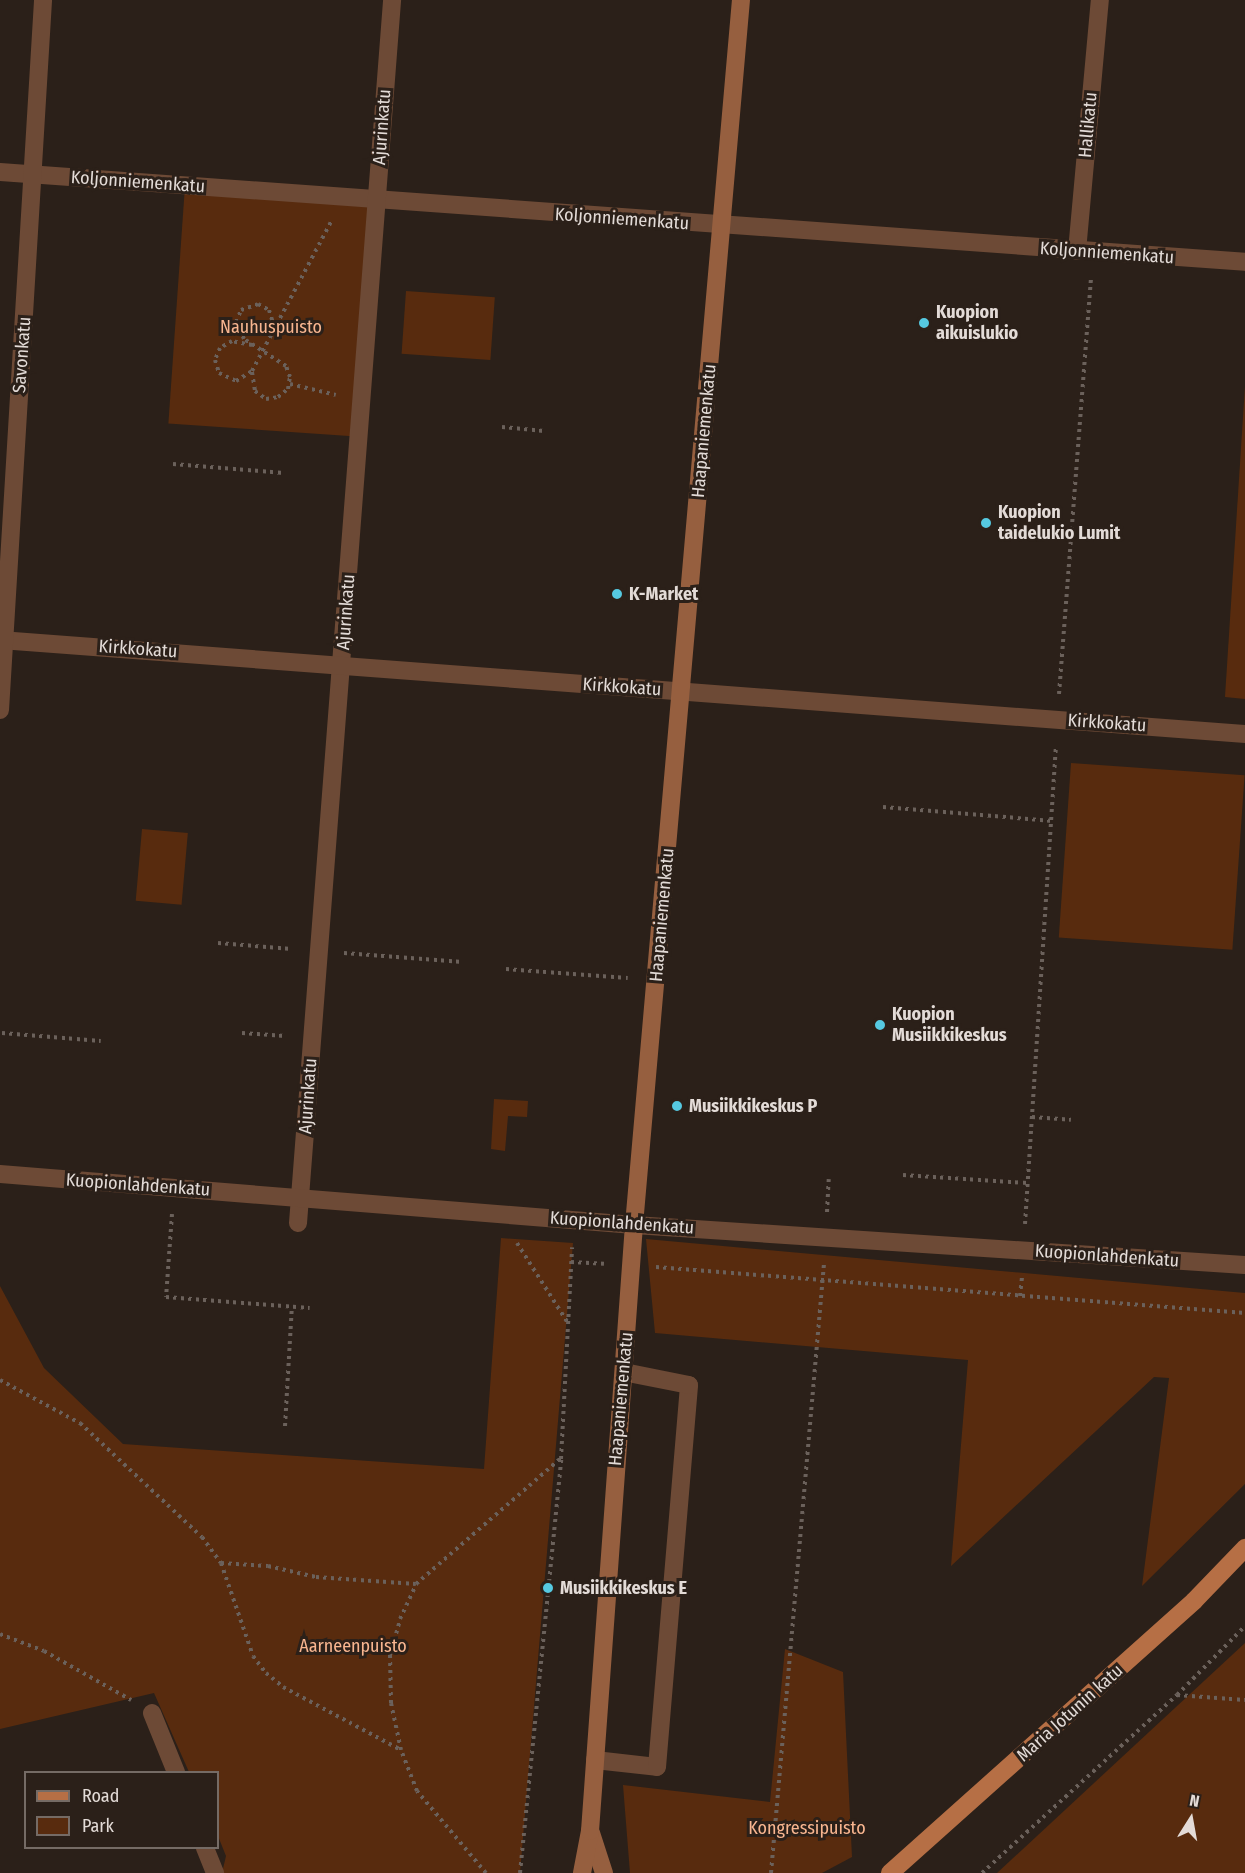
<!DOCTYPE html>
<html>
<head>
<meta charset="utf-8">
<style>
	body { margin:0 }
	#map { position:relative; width:1245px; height:1873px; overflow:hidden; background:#2b2019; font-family:"Fira Sans Condensed",sans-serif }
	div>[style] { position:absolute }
	.green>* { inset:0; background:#582b0e; transform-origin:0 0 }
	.path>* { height:4px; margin-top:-2px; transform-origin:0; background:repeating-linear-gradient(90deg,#6b615b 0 3px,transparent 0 7.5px) }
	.lane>* { height:18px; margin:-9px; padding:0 9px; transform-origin:9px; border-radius:9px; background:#6d4a36 }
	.street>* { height:18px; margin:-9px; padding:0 9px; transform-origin:9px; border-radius:9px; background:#6d4a36 }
	.secondary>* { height:18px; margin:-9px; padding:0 9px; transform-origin:9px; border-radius:9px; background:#965f3f }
	.primary>* { height:18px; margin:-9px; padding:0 9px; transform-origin:9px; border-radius:9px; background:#b66f45 }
	.dots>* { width:16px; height:16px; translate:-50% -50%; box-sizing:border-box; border:3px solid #2b2019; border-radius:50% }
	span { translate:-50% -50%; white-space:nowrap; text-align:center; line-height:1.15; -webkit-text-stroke:6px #2b2019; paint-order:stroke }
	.street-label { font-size:18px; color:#e3dbd7 }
	.poi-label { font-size:18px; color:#e3dbd7; font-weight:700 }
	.left { translate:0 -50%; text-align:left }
	.park-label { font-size:18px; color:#f9b690 }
	.legend { position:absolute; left:24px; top:1771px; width:195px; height:78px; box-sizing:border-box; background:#2b2019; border:2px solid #756b65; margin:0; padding:8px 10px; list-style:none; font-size:18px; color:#e3dbd7 }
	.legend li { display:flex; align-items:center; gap:12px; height:30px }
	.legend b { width:30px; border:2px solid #756b65 }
	.north { position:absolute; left:1161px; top:1789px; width:60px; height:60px; -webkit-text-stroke:4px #2b2019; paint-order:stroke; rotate:11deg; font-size:16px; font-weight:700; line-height:24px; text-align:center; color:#e3dbd7 }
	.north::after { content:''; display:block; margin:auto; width:21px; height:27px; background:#e3dbd7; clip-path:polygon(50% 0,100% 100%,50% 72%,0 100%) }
</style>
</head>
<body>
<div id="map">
	<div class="green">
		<i style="left:185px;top:186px;width:192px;height:238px;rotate:4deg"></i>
		<i style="left:406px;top:291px;width:89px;height:63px;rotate:4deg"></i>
		<i style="clip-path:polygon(1245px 386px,1245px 699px,1225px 697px)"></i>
		<i style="left:1071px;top:763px;width:174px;height:175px;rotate:4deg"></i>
		<i style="left:142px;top:829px;width:46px;height:72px;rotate:5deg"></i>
		<i style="clip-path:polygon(494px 1099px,528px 1101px,527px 1117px,508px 1116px,505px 1151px,491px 1149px)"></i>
		<i style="clip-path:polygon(501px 1238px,573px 1243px,520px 1873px,222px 1873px,226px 1856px,218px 1836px,218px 1772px,189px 1772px,154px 1693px,0 1729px,0 1286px,44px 1368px,123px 1444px,484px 1469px)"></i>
		<i style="clip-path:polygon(646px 1239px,1245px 1293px,1245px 1484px,1142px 1586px,1169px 1378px,1154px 1377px,951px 1566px,968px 1360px,655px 1333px)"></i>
		<i style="clip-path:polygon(1245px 1643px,1245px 1873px,997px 1873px)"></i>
		<i style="clip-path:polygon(785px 1649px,843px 1672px,852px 1857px,822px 1873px,630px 1873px,623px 1785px,770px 1802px)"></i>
	</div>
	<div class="path">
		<i style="left:252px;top:345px;width:20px;rotate:-169deg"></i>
		<i style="left:232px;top:341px;width:14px;rotate:150deg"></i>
		<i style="left:220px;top:348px;width:13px;rotate:113deg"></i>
		<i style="left:215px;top:360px;width:14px;rotate:73deg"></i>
		<i style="left:219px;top:373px;width:19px;rotate:25deg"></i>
		<i style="left:236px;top:381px;width:19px;rotate:-32deg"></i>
		<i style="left:252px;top:371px;width:169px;rotate:-62.1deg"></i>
		<i style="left:252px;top:372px;width:19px;rotate:81deg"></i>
		<i style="left:255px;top:391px;width:14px;rotate:36deg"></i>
		<i style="left:266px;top:399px;width:12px;rotate:-9deg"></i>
		<i style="left:278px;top:397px;width:13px;rotate:-39deg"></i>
		<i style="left:288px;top:389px;width:12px;rotate:-81deg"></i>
		<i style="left:290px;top:377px;width:12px;rotate:-110deg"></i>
		<i style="left:286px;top:366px;width:50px;rotate:-147.3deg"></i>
		<i style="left:244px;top:339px;width:19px;rotate:-115deg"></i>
		<i style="left:236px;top:322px;width:13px;rotate:-67deg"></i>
		<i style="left:241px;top:310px;width:18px;rotate:-19deg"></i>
		<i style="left:258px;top:304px;width:13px;rotate:29deg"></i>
		<i style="left:269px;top:310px;width:17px;rotate:73deg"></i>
		<i style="left:290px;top:384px;width:47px;rotate:13.4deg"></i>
		<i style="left:502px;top:427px;width:42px;rotate:5.4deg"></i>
		<i style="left:173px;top:464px;width:111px;rotate:4.6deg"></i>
		<i style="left:1059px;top:694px;width:418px;rotate:-85.6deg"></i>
		<i style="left:883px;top:807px;width:170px;rotate:4.7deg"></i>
		<i style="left:218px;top:943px;width:74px;rotate:4.6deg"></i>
		<i style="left:344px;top:953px;width:119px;rotate:4.3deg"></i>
		<i style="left:506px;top:969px;width:122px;rotate:4.2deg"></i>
		<i style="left:2px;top:1033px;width:99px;rotate:4.6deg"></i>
		<i style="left:242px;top:1033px;width:43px;rotate:4deg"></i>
		<i style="left:1032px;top:1117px;width:39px;rotate:4deg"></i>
		<i style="left:903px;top:1175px;width:125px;rotate:3.7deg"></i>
		<i style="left:827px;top:1212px;width:33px;rotate:-87deg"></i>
		<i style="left:172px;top:1214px;width:83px;rotate:94.1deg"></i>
		<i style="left:166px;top:1297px;width:144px;rotate:4.4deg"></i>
		<i style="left:1025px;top:1224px;width:479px;rotate:-86.3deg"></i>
		<i style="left:517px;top:1243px;width:95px;rotate:57.5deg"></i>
		<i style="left:571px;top:1262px;width:33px;rotate:3deg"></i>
		<i style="left:656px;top:1267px;width:591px;rotate:4.47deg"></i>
		<i style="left:1020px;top:1296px;width:20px;rotate:-84deg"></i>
		<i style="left:0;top:1380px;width:91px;rotate:28.3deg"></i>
		<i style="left:80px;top:1423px;width:167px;rotate:43.1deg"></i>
		<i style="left:202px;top:1537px;width:32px;rotate:54deg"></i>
		<i style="left:221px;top:1563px;width:98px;rotate:71deg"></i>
		<i style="left:253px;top:1656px;width:21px;rotate:53deg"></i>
		<i style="left:266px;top:1673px;width:22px;rotate:39deg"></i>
		<i style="left:283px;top:1687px;width:134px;rotate:28.1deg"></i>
		<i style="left:285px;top:1426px;width:120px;rotate:-86.7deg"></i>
		<i style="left:221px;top:1563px;width:47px;rotate:3.7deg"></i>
		<i style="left:268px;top:1566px;width:49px;rotate:12.9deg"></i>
		<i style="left:316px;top:1577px;width:100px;rotate:4deg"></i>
		<i style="left:0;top:1634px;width:47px;rotate:21.1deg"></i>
		<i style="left:44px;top:1651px;width:100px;rotate:29.4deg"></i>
		<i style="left:1177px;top:1695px;width:68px;rotate:4.2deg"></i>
		<i style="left:486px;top:1873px;width:107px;rotate:-130.1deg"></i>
		<i style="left:417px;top:1791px;width:44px;rotate:-111.3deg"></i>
		<i style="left:401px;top:1750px;width:48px;rotate:-102deg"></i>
		<i style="left:391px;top:1703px;width:48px;rotate:-91.2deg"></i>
		<i style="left:390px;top:1655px;width:37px;rotate:-74deg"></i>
		<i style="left:400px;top:1619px;width:38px;rotate:-65deg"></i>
		<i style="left:416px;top:1584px;width:191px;rotate:-41deg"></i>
		<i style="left:520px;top:1873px;width:416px;rotate:-84.3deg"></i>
		<i style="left:561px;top:1459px;width:212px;rotate:-87deg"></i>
		<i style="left:771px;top:1873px;width:611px;rotate:-85.03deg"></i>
		<i style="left:982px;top:1873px;width:264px;rotate:-42.4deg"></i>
		<i style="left:1177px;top:1695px;width:97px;rotate:-45.4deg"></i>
	</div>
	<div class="lane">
		<i style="left:0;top:172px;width:1248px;rotate:4.13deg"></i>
		<i style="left:1077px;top:251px;width:252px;rotate:-84.8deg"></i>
		<i style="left:298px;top:1223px;width:1227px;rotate:-85.6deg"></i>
		<i style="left:595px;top:1760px;width:62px;rotate:6.4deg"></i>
		<i style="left:657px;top:1767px;width:383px;rotate:-85.2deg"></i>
		<i style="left:689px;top:1385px;width:66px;rotate:-168.7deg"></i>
	</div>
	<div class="street">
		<i style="left:0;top:640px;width:1249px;rotate:4.32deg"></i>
		<i style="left:0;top:710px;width:711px;rotate:-86.53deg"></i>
		<i style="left:0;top:1174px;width:636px;rotate:4.6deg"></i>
		<i style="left:634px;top:1225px;width:612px;rotate:3.75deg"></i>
		<i style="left:152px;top:1713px;width:64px;rotate:67.9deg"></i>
		<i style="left:205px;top:1848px;width:27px;rotate:68deg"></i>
	</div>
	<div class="secondary">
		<i style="left:591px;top:1833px;width:42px;rotate:72deg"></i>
		<i style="left:582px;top:1873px;width:43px;rotate:-79.2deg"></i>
		<i style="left:590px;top:1831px;width:608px;rotate:-85.85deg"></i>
		<i style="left:634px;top:1225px;width:1230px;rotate:-85.01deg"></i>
	</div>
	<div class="primary">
		<i style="left:890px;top:1873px;width:408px;rotate:-41.8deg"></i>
		<i style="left:1194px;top:1601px;width:74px;rotate:-46.1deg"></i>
	</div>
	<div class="dots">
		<i style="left:924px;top:323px;background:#56c9e1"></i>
		<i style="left:986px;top:523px;background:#56c9e1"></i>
		<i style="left:617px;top:594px;background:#56c9e1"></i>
		<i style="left:880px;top:1025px;background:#56c9e1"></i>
		<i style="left:677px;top:1106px;background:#56c9e1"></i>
		<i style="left:548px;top:1588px;background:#56c9e1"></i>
	</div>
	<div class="street-label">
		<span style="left:1088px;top:125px;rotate:-85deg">Hallikatu</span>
		<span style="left:382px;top:127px;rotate:-86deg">Ajurinkatu</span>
		<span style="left:138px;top:182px;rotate:4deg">Koljonniemenkatu</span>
		<span style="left:622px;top:219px;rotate:4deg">Koljonniemenkatu</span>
		<span style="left:1107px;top:253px;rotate:4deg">Koljonniemenkatu</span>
		<span style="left:22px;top:355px;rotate:-86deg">Savonkatu</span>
		<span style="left:704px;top:431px;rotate:-85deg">Haapaniemenkatu</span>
		<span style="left:346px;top:612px;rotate:-86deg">Ajurinkatu</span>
		<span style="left:138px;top:649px;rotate:4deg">Kirkkokatu</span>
		<span style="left:622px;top:687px;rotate:4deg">Kirkkokatu</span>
		<span style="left:1107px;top:723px;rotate:4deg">Kirkkokatu</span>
		<span style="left:662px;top:915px;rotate:-85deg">Haapaniemenkatu</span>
		<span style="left:308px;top:1096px;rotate:-86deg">Ajurinkatu</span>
		<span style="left:138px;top:1185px;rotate:4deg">Kuopionlahdenkatu</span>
		<span style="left:622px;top:1223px;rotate:4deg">Kuopionlahdenkatu</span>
		<span style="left:1107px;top:1256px;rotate:4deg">Kuopionlahdenkatu</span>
		<span style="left:621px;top:1399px;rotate:-85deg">Haapaniemenkatu</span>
		<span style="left:1070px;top:1713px;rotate:-42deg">Maria Jotunin katu</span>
	</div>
	<div class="poi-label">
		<span class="left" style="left:936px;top:323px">Kuopion<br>aikuislukio</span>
		<span class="left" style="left:998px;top:523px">Kuopion<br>taidelukio Lumit</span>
		<span class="left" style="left:629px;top:594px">K-Market</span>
		<span class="left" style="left:892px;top:1025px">Kuopion<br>Musiikkikeskus</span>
		<span class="left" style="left:689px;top:1106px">Musiikkikeskus P</span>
		<span class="left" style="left:560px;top:1588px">Musiikkikeskus E</span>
	</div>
	<div class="park-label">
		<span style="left:271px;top:327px">Nauhuspuisto</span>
		<span style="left:353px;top:1646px">Aarneenpuisto</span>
		<span style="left:807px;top:1828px">Kongressipuisto</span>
	</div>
	<ul class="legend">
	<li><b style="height:8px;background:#b66f45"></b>Road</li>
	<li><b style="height:16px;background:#582b0e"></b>Park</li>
	</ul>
	<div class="north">N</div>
</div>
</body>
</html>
